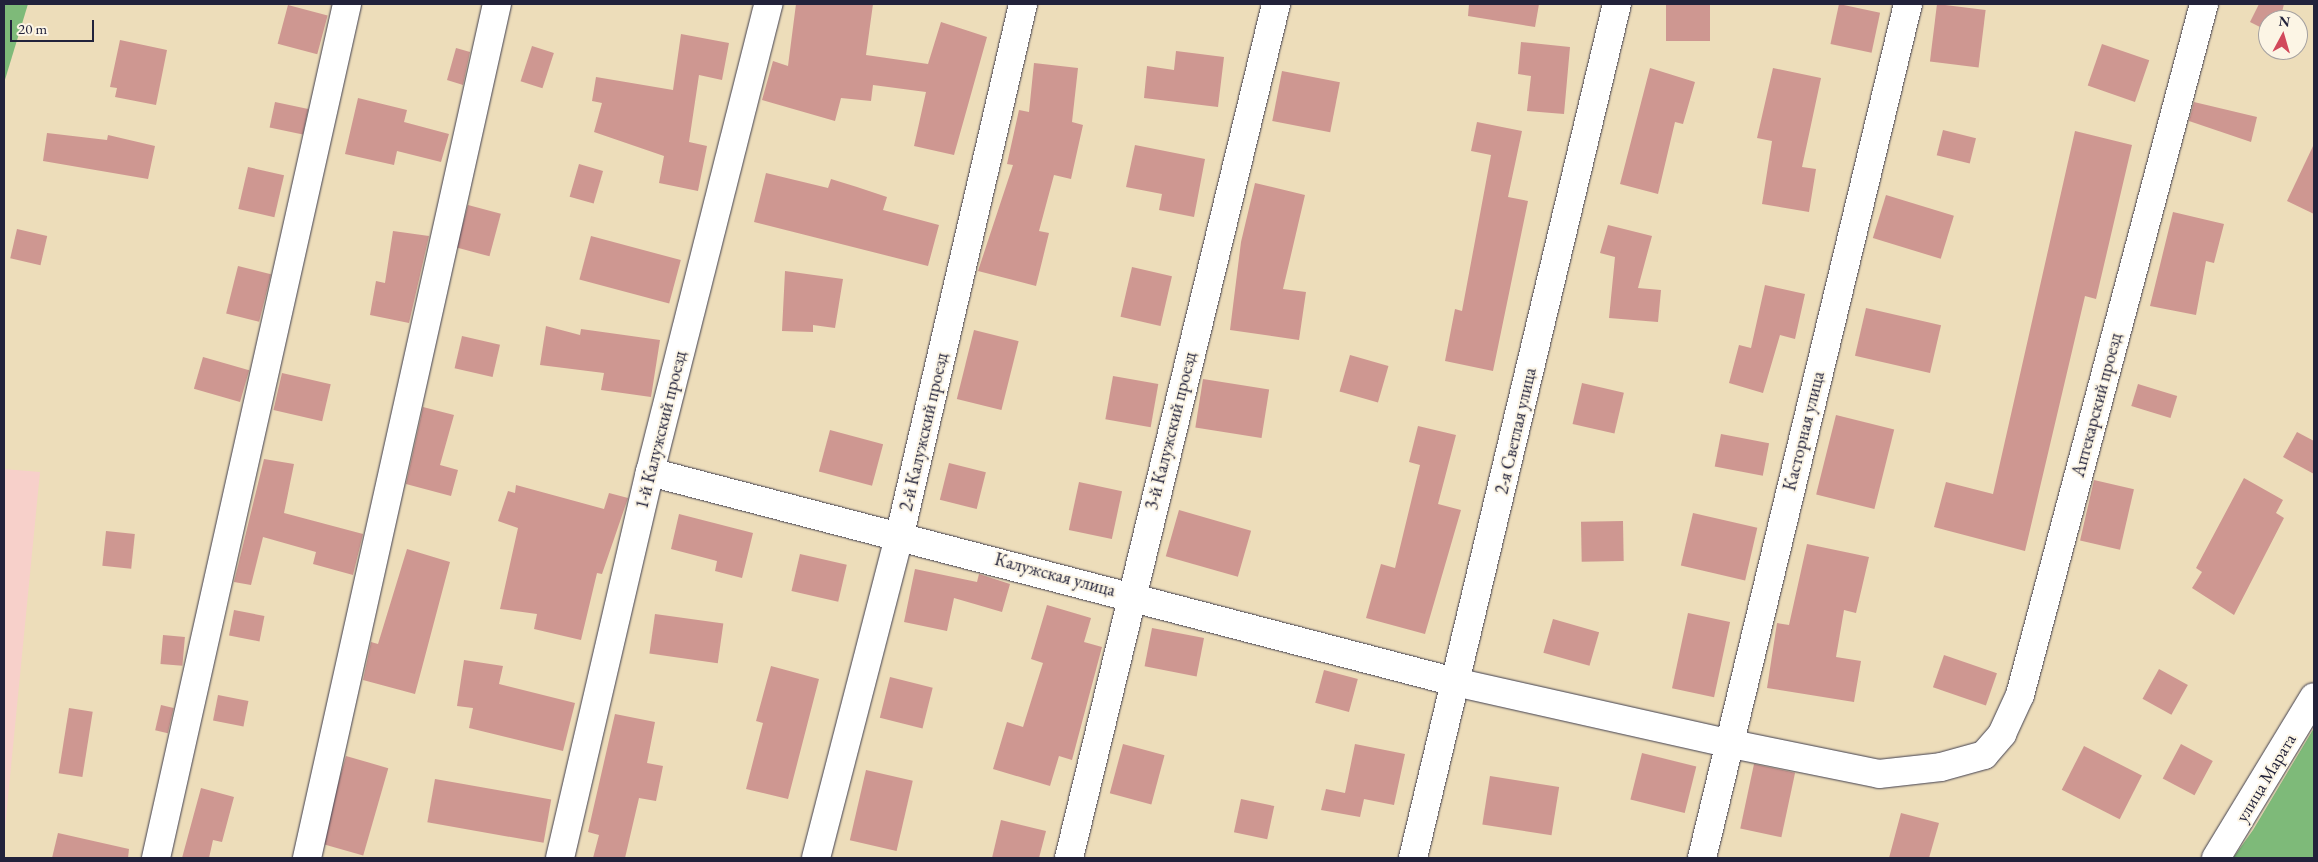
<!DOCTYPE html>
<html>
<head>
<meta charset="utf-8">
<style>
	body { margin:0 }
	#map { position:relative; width:2318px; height:862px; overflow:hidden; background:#edddba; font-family:"EB Garamond",serif }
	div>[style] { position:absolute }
	.built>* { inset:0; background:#f7d0ca }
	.forest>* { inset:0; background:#7eba79 }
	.building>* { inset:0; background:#ce9791; transform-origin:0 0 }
	.roads { filter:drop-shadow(0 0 1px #403e4e) drop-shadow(0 0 1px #403e4e) }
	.street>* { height:28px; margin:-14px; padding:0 14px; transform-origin:14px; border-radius:14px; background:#fff }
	span { translate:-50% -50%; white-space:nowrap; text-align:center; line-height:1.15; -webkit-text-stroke:4px #fcf5e5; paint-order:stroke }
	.street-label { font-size:18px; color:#22223b }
	.frame { position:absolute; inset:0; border:5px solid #22223b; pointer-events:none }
	.north { position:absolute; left:2258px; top:10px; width:50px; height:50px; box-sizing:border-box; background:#fcf5e5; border:1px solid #a5a1a1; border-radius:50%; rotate:6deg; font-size:14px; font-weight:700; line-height:20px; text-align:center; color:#22223b }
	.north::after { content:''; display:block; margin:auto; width:18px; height:22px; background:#d1495b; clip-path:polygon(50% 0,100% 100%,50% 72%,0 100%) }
	.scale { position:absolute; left:10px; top:20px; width:84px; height:22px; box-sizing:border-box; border:2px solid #22223b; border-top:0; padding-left:6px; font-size:15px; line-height:18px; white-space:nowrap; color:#22223b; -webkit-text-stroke:4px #fcf5e5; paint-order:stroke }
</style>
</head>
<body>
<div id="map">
	<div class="built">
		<i style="clip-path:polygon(4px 469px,40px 472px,4px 838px)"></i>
	</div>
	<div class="forest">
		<i style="clip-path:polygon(4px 4px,28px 4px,4px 83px)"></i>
		<i style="clip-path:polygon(2314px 728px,2314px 858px,2233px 858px,2253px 830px)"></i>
	</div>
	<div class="building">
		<i style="clip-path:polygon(796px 4px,873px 4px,866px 55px,928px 64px,941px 22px,987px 37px,954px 155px,914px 146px,926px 92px,873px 85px,871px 101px,841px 98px,835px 121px,762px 100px,773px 61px,788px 66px)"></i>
		<i style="clip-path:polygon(1469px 4px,1539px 4px,1535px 27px,1468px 16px)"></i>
		<i style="left:1666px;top:4px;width:44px;height:37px"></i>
		<i style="left:1839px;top:4px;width:42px;height:41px;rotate:12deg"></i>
		<i style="left:1937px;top:4px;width:49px;height:58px;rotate:7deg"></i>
		<i style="clip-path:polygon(2259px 4px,2284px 4px,2280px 20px,2268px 20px,2268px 31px,2250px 22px)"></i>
		<i style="left:288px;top:5px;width:41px;height:40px;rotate:15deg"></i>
		<i style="clip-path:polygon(681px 34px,729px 43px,722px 80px,699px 75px,689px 142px,707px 146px,698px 191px,659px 183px,664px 156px,594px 132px,602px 103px,592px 101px,596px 77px,673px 90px)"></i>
		<i style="clip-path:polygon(120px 40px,167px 50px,156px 105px,115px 97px,117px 88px,110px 87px)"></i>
		<i style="clip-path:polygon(1521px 42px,1570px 47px,1564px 114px,1527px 111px,1531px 76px,1518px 74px)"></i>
		<i style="left:2102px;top:44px;width:50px;height:44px;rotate:19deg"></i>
		<i style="left:532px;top:46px;width:23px;height:37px;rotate:18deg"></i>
		<i style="clip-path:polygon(456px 48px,470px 52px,463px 85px,447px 80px)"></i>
		<i style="clip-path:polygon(1176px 51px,1224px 57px,1218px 107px,1144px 98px,1147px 66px,1174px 70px)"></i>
		<i style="clip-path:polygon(1034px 63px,1078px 68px,1072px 122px,1083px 125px,1071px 179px,1054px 175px,1039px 231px,1049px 233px,1036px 286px,978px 271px,1013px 165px,1007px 164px,1019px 110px,1029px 112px)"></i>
		<i style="clip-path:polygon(1650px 68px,1695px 82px,1683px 124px,1675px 122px,1658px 194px,1620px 184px)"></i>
		<i style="clip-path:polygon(1773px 68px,1821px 78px,1802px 167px,1816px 169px,1809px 212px,1762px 204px,1772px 141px,1757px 138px)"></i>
		<i style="left:1282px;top:71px;width:59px;height:51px;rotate:11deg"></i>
		<i style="clip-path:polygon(358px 98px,407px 110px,404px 122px,449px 134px,441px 162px,397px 151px,394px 165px,345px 154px)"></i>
		<i style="left:275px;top:102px;width:34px;height:26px;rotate:12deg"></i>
		<i style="clip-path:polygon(2194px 102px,2257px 117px,2251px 142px,2189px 121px)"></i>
		<i style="clip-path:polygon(1477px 122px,1522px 131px,1508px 197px,1528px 201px,1493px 371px,1445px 361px,1455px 309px,1462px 311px,1491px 155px,1471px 151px)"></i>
		<i style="left:1943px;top:130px;width:34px;height:26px;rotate:14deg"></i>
		<i style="clip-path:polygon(2075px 131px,2132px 145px,2096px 299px,2085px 296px,2025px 551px,1934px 527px,1946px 482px,1993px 494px)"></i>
		<i style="clip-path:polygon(47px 133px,107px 140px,108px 135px,155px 146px,148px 179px,43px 161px)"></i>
		<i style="clip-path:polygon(2314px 144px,2314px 214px,2287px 201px)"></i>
		<i style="clip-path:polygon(1135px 145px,1205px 159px,1194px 217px,1159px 210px,1162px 194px,1126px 187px)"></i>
		<i style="left:579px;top:164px;width:25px;height:34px;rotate:16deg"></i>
		<i style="left:248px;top:167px;width:37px;height:43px;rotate:13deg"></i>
		<i style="clip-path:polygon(766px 173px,828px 188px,831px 179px,857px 187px,887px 197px,883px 210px,939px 225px,928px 266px,754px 222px)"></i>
		<i style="clip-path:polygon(1255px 183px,1305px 195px,1283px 289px,1306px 292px,1299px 340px,1230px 330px,1241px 242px)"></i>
		<i style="left:1886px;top:195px;width:71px;height:45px;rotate:17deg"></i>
		<i style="left:468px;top:205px;width:34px;height:44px;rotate:15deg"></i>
		<i style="clip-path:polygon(2173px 212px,2224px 224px,2214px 263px,2206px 261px,2196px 315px,2150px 306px)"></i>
		<i style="clip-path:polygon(1608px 225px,1652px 236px,1638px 288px,1661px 290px,1658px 322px,1609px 318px,1615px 257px,1600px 253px)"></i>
		<i style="left:17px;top:229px;width:31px;height:30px;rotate:13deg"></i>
		<i style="clip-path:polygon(393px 231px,429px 236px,409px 323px,370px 315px,376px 281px,385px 283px)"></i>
		<i style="left:591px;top:236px;width:93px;height:45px;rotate:15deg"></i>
		<i style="left:238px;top:266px;width:34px;height:49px;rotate:14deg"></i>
		<i style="left:1132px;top:267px;width:41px;height:51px;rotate:13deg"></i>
		<i style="clip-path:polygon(785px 271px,843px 279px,835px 328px,813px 325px,813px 332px,782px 331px)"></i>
		<i style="clip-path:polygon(1765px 285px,1805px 294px,1795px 339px,1780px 335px,1763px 393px,1729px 383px,1739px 345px,1751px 348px)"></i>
		<i style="left:1866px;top:308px;width:77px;height:49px;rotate:13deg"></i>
		<i style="clip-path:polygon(546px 326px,580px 335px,581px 329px,660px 340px,651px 397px,601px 390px,604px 373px,540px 365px)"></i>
		<i style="left:974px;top:330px;width:46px;height:71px;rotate:14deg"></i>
		<i style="left:462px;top:336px;width:39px;height:33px;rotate:13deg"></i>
		<i style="left:1350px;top:355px;width:40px;height:38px;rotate:16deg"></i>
		<i style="left:203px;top:357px;width:48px;height:33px;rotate:16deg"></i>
		<i style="left:282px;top:373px;width:50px;height:38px;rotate:13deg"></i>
		<i style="left:1113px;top:376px;width:46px;height:44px;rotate:10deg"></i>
		<i style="left:1203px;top:379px;width:67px;height:49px;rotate:9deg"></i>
		<i style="left:1582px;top:383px;width:43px;height:42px;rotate:13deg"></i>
		<i style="left:2138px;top:384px;width:41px;height:23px;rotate:17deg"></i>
		<i style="clip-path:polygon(423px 407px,454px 415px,440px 465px,458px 470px,451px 496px,406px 484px)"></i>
		<i style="left:1836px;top:415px;width:60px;height:82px;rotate:14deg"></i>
		<i style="clip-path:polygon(1418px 426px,1456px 435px,1438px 504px,1461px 510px,1425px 634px,1366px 618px,1381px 564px,1395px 568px,1420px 465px,1409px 462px)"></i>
		<i style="left:830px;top:430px;width:55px;height:43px;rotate:15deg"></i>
		<i style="clip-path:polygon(2297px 432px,2314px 441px,2314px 474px,2283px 457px)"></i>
		<i style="left:1721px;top:434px;width:49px;height:33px;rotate:11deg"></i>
		<i style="clip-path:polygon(264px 459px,294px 464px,284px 513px,363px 534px,353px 575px,313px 564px,316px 552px,263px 537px,251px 585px,234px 582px)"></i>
		<i style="left:949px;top:463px;width:38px;height:38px;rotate:14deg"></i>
		<i style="clip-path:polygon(2244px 478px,2283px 500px,2276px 513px,2284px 518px,2234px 615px,2192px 588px,2202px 572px,2196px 568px)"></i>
		<i style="left:2094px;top:480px;width:41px;height:62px;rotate:13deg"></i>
		<i style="left:1079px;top:482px;width:44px;height:49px;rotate:12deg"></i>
		<i style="clip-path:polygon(516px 485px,604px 509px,609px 493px,628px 498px,602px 574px,597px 573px,581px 640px,534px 629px,537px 614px,500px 609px,518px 528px,498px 521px,508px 491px,515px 493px)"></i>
		<i style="left:1179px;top:510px;width:75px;height:48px;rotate:16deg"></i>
		<i style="left:1693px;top:513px;width:66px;height:54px;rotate:13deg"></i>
		<i style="clip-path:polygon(679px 514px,753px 533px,742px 578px,715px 571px,717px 561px,671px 549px)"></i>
		<i style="left:1623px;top:521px;width:40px;height:42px;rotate:89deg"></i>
		<i style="left:106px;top:531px;width:29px;height:35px;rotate:6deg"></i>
		<i style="clip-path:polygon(1807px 544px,1869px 557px,1856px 613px,1844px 610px,1836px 657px,1861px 661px,1854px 702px,1767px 688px,1777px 623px,1789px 625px)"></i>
		<i style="clip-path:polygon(407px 549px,450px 562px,415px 694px,363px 680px,371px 642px,378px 644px)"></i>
		<i style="left:800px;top:554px;width:48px;height:38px;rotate:13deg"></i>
		<i style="clip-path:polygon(915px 569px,977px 582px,979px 574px,1010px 584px,1002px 612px,954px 598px,947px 631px,904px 622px)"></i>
		<i style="clip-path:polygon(1047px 605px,1091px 618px,1084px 642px,1102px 647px,1072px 760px,1059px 756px,1050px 786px,993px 769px,1007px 722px,1023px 727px,1043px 663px,1031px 659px)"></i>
		<i style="left:234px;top:610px;width:31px;height:26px;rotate:11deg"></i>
		<i style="left:1688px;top:613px;width:43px;height:77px;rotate:12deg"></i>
		<i style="left:655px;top:614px;width:69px;height:40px;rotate:8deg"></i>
		<i style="left:1553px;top:619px;width:48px;height:35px;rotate:16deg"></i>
		<i style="left:1152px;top:628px;width:53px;height:39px;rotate:11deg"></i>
		<i style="left:163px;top:635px;width:22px;height:29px;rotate:5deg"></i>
		<i style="left:1944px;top:655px;width:56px;height:34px;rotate:19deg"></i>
		<i style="clip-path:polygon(464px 660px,503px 666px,499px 684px,575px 703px,563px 751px,469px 728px,473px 708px,457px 706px)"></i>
		<i style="clip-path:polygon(771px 666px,819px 679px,788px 799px,746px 789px,763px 723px,756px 721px)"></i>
		<i style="left:2159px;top:669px;width:33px;height:34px;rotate:29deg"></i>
		<i style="left:1324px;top:670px;width:35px;height:34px;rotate:15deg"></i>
		<i style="left:890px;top:677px;width:44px;height:42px;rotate:14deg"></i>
		<i style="left:218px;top:695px;width:31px;height:26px;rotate:11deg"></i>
		<i style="left:161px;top:705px;width:13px;height:26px;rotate:13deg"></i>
		<i style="left:69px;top:708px;width:24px;height:66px;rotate:9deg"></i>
		<i style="clip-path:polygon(615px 714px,655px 722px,647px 763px,663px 766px,656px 801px,639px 798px,625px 858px,593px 858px,599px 835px,588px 832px)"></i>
		<i style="left:1123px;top:744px;width:43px;height:51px;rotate:15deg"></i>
		<i style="clip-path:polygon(1355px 744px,1405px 754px,1394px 805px,1364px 799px,1360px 817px,1321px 810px,1326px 789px,1345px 793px)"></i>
		<i style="left:2181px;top:744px;width:36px;height:39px;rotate:28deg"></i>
		<i style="left:2084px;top:746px;width:65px;height:49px;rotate:27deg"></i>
		<i style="left:1642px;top:753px;width:56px;height:48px;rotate:14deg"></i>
		<i style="left:346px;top:756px;width:44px;height:91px;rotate:16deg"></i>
		<i style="left:1754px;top:764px;width:42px;height:66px;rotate:12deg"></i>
		<i style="left:866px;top:770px;width:48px;height:72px;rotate:13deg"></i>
		<i style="left:1490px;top:776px;width:70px;height:49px;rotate:9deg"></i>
		<i style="left:435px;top:779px;width:118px;height:44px;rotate:10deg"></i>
		<i style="clip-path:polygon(201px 788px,234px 797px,222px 842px,213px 840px,209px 858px,182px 858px)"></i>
		<i style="left:1241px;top:799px;width:34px;height:34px;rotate:12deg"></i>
		<i style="clip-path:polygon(1901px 813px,1939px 823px,1929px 858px,1889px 858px)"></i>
		<i style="clip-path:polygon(1001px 820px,1046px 831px,1039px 858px,992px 858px)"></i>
		<i style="clip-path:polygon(58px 833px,129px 849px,128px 858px,52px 858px)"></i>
	</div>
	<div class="roads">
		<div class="street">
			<i style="left:650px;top:472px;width:836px;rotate:14.62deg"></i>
			<i style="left:1459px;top:683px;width:275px;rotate:12.6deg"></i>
			<i style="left:1727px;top:743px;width:155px;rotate:11.5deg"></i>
			<i style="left:1879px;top:774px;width:62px;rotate:-6.4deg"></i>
			<i style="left:1941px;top:767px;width:45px;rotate:-15.6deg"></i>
			<i style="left:1984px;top:755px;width:28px;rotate:-49deg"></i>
			<i style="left:2002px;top:734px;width:43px;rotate:-65.2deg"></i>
			<i style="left:2020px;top:695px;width:715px;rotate:-75.09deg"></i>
			<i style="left:156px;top:858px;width:875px;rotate:-77.39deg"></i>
			<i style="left:307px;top:858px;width:875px;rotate:-77.46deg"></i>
			<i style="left:560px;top:858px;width:396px;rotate:-76.9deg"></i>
			<i style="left:650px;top:472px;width:483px;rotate:-75.8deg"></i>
			<i style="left:816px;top:858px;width:335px;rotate:-75.5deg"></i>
			<i style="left:900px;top:534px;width:544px;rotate:-76.93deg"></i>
			<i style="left:1069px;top:858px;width:879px;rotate:-76.37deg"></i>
			<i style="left:1413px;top:858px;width:878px;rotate:-76.57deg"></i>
			<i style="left:1702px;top:858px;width:878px;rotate:-76.44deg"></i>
			<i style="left:2216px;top:858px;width:188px;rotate:-58.7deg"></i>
		</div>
	</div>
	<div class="street-label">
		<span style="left:2097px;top:405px;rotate:-75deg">Аптекарский проезд</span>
		<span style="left:661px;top:430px;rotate:-76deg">1-й Калужский проезд</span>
		<span style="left:1171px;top:431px;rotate:-76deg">3-й Калужский проезд</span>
		<span style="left:1516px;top:431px;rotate:-77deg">2-я Светлая улица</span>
		<span style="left:1804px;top:431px;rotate:-76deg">Касторная улица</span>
		<span style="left:924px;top:432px;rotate:-77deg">2-й Калужский проезд</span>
		<span style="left:1055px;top:575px;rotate:15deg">Калужская улица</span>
		<span style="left:2266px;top:778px;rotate:-59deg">улица Марата</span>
	</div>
	<div class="frame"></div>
	<div class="north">N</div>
	<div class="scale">20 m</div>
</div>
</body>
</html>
